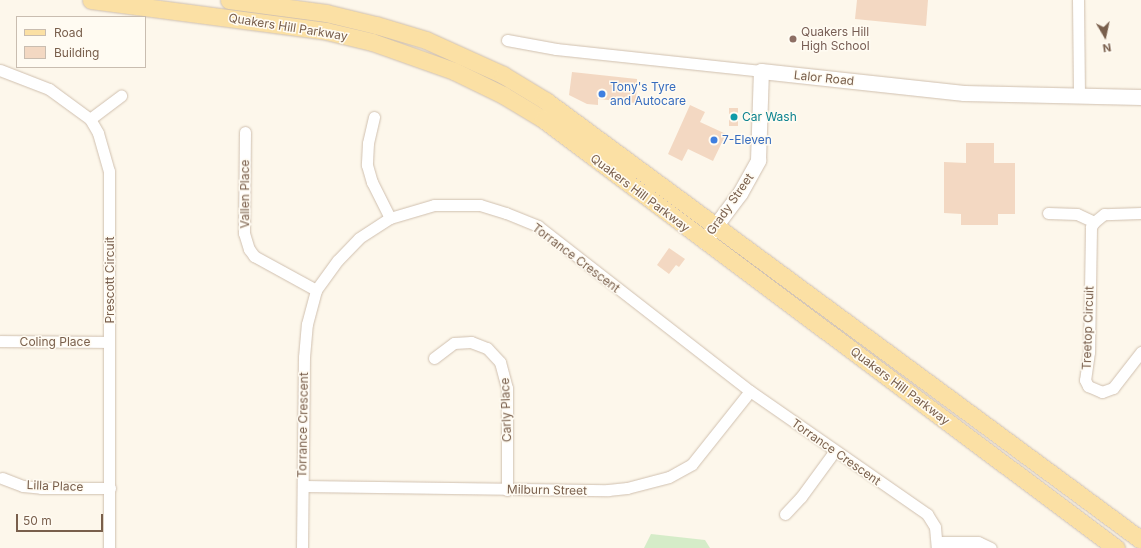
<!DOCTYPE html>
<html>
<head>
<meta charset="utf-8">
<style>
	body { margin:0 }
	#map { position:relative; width:1141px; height:548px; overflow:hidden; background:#fdf7eb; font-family:Inter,sans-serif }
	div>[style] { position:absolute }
	.green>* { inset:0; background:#d5ecc8 }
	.building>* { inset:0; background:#f3d8c2; transform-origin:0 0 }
	.roads { filter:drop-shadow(0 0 1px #d0c0af) drop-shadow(0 0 1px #d0c0af) }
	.street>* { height:11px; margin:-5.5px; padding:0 5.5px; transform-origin:5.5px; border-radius:5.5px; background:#fff }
	.secondary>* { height:15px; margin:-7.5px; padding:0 7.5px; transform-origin:7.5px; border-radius:7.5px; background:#fff }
	.primary>* { height:17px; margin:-8.5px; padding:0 8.5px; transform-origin:8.5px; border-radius:8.5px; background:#fbe0a4 }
	.dots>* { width:11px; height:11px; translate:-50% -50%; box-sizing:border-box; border:2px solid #fffbf2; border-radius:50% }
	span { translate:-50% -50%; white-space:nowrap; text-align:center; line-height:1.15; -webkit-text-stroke:3px #fffbf2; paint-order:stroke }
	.street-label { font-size:12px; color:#795f4c }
	.education-label { font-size:12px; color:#785e54 }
	.left { translate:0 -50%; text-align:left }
	.shop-label { font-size:12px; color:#366cbe }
	.culture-label { font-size:12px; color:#0d838f }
	.legend { position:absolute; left:16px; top:16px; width:130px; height:52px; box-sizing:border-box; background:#fffbf2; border:1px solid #c9bdb0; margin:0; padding:5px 7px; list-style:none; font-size:12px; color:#795f4c }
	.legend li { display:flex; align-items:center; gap:8px; height:20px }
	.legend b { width:20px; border:1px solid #c9bdb0 }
	.north { position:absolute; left:1085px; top:16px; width:40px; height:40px; -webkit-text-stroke:3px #fffbf2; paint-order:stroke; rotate:171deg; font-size:11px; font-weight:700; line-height:16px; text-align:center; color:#795f4c }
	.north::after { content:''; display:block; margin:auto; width:14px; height:18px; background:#795f4c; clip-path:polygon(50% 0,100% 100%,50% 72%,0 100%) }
	.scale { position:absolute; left:16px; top:514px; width:87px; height:18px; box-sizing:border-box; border:2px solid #795f4c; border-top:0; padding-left:5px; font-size:12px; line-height:14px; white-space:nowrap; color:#795f4c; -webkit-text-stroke:3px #fffbf2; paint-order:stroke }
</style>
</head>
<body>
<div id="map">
	<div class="green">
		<i style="clip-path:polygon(651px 534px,705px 540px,710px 548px,644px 548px)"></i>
	</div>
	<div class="building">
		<i style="clip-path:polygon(857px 0,928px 0,926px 26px,855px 19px)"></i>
		<i style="clip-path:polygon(572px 72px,637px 79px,636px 103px,598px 99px,598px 105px,587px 104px,569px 95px)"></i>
		<i style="clip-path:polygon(690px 105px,705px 112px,700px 122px,726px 134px,713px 161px,688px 149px,682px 161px,668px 154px)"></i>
		<i style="left:729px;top:108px;width:9px;height:18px"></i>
		<i style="clip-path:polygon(966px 143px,994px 143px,994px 163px,1015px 163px,1015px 214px,998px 214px,998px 225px,961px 225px,961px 214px,944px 213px,944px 162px,966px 163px)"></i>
		<i style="clip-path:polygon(669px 248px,685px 259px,679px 267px,676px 265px,669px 274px,657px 265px)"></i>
	</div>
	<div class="roads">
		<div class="street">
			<i style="left:1078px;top:0;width:96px;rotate:89.4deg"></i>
			<i style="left:507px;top:40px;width:50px;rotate:10.4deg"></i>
			<i style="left:556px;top:49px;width:206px;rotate:6.1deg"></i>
			<i style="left:0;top:70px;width:53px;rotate:21.2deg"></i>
			<i style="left:49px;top:89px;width:51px;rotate:36.2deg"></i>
			<i style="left:90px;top:119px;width:16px;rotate:60deg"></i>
			<i style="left:98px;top:133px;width:40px;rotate:74deg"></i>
			<i style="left:109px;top:171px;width:377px;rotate:90deg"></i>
			<i style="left:374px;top:117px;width:27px;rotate:103deg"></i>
			<i style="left:368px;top:143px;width:22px;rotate:93deg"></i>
			<i style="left:367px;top:165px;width:18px;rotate:74deg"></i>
			<i style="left:372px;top:182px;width:40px;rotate:63.4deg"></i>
			<i style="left:90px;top:119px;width:39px;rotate:-37deg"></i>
			<i style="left:245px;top:132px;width:101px;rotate:90.6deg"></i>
			<i style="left:244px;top:233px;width:17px;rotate:73deg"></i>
			<i style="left:249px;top:249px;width:9px;rotate:54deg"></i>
			<i style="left:254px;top:256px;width:71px;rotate:28.7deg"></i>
			<i style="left:1048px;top:213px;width:29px;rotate:2deg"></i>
			<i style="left:1077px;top:214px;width:19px;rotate:25deg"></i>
			<i style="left:1141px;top:213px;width:37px;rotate:178deg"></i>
			<i style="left:1104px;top:214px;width:13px;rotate:141deg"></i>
			<i style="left:1094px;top:222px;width:6px;rotate:121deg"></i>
			<i style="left:1091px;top:227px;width:125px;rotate:90.9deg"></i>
			<i style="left:1089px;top:352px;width:28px;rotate:98deg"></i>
			<i style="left:1085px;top:380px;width:7px;rotate:63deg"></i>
			<i style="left:1088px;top:386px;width:15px;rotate:23deg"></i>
			<i style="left:1102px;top:392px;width:12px;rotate:-20deg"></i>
			<i style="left:1113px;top:388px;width:46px;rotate:-52.1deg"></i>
			<i style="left:0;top:341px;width:109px;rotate:0.5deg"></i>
			<i style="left:434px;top:358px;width:25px;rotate:-37deg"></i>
			<i style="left:454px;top:343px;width:17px;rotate:-3deg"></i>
			<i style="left:471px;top:342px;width:17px;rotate:21deg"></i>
			<i style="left:487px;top:348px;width:19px;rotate:47deg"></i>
			<i style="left:500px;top:362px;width:27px;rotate:75deg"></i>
			<i style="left:507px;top:388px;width:102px;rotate:90deg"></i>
			<i style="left:2px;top:478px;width:22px;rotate:21deg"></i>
			<i style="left:23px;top:486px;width:18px;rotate:6deg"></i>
			<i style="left:41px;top:488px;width:69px"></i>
			<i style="left:303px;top:486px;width:305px;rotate:0.8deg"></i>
			<i style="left:608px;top:490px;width:19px;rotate:-6deg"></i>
			<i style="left:627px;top:488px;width:43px;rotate:-14.7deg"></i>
			<i style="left:669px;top:477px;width:26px;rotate:-29deg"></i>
			<i style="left:692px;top:464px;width:93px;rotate:-51.5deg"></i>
			<i style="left:785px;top:514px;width:23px;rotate:-47deg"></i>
			<i style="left:801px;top:497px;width:56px;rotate:-53.7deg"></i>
			<i style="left:938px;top:542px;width:40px"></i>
			<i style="left:978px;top:542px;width:14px;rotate:25deg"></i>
			<i style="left:302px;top:548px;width:191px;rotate:-89.4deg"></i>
			<i style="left:304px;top:357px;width:33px;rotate:-85deg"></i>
			<i style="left:307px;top:324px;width:35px;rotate:-75deg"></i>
			<i style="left:316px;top:290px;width:37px;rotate:-54deg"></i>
			<i style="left:338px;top:260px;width:30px;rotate:-46deg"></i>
			<i style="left:359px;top:238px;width:37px;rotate:-33deg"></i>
			<i style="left:390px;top:218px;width:46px;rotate:-16.5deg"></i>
			<i style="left:434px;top:205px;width:46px"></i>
			<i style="left:480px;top:205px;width:27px;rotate:17deg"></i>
			<i style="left:506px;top:213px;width:35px;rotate:22deg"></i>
			<i style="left:538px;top:226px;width:269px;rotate:37.9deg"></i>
			<i style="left:750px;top:391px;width:216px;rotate:34.8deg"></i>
			<i style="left:927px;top:514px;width:15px;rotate:58deg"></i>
			<i style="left:935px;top:527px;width:21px;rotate:85deg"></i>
		</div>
		<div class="secondary">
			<i style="left:704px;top:241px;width:60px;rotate:-53.1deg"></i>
			<i style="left:740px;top:193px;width:38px;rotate:-61deg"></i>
			<i style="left:758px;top:160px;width:89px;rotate:-88.1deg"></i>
			<i style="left:761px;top:71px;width:204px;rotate:6.2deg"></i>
			<i style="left:964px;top:93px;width:177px;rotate:1.3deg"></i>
		</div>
		<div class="primary">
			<i style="left:91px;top:0;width:237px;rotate:7.5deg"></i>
			<i style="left:326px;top:31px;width:47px;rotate:13.4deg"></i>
			<i style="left:372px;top:42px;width:87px;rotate:19.5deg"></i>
			<i style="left:454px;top:71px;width:55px;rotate:26.1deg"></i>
			<i style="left:503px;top:95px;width:47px;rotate:31deg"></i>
			<i style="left:543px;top:119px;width:716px;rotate:36.82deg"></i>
			<i style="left:229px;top:0;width:98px;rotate:7.6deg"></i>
			<i style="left:326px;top:13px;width:51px;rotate:13.5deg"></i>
			<i style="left:376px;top:25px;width:52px;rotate:16.7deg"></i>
			<i style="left:426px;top:40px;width:85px;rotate:24.4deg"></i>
			<i style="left:503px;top:75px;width:50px;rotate:31.2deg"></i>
			<i style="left:546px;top:101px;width:739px;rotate:36.42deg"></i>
		</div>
	</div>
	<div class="dots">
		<i style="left:793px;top:39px;background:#8d6e63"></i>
		<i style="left:602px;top:94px;background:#3f7fe0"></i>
		<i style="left:734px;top:117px;background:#0f9aa8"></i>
		<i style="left:714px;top:140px;background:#3f7fe0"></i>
	</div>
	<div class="street-label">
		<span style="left:288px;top:27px;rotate:9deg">Quakers Hill Parkway</span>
		<span style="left:824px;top:78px;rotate:6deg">Lalor Road</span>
		<span style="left:640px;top:193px;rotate:37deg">Quakers Hill Parkway</span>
		<span style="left:245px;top:194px;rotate:-90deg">Vallen Place</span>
		<span style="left:730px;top:204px;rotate:-55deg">Grady Street</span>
		<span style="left:576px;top:258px;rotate:37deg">Torrance Crescent</span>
		<span style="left:110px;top:280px;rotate:-90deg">Prescott Circuit</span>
		<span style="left:1088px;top:328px;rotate:-88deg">Treetop Circuit</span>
		<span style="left:55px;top:342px">Coling Place</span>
		<span style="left:900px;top:386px;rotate:37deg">Quakers Hill Parkway</span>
		<span style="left:506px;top:410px;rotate:-92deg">Carly Place</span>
		<span style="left:303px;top:425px;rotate:-89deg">Torrance Crescent</span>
		<span style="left:836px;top:452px;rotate:35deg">Torrance Crescent</span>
		<span style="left:55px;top:486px;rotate:2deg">Lilla Place</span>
		<span style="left:547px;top:490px;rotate:1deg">Milburn Street</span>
	</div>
	<div class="education-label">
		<span class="left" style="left:801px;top:39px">Quakers Hill<br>High School</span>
	</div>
	<div class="shop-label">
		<span class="left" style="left:610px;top:94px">Tony's Tyre<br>and Autocare</span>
		<span class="left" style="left:722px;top:140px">7-Eleven</span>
	</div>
	<div class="culture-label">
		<span class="left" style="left:742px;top:117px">Car Wash</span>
	</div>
	<ul class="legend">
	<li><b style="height:5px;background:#fbe0a4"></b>Road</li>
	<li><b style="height:11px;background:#f3d8c2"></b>Building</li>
	</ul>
	<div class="north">N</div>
	<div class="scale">50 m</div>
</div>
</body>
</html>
